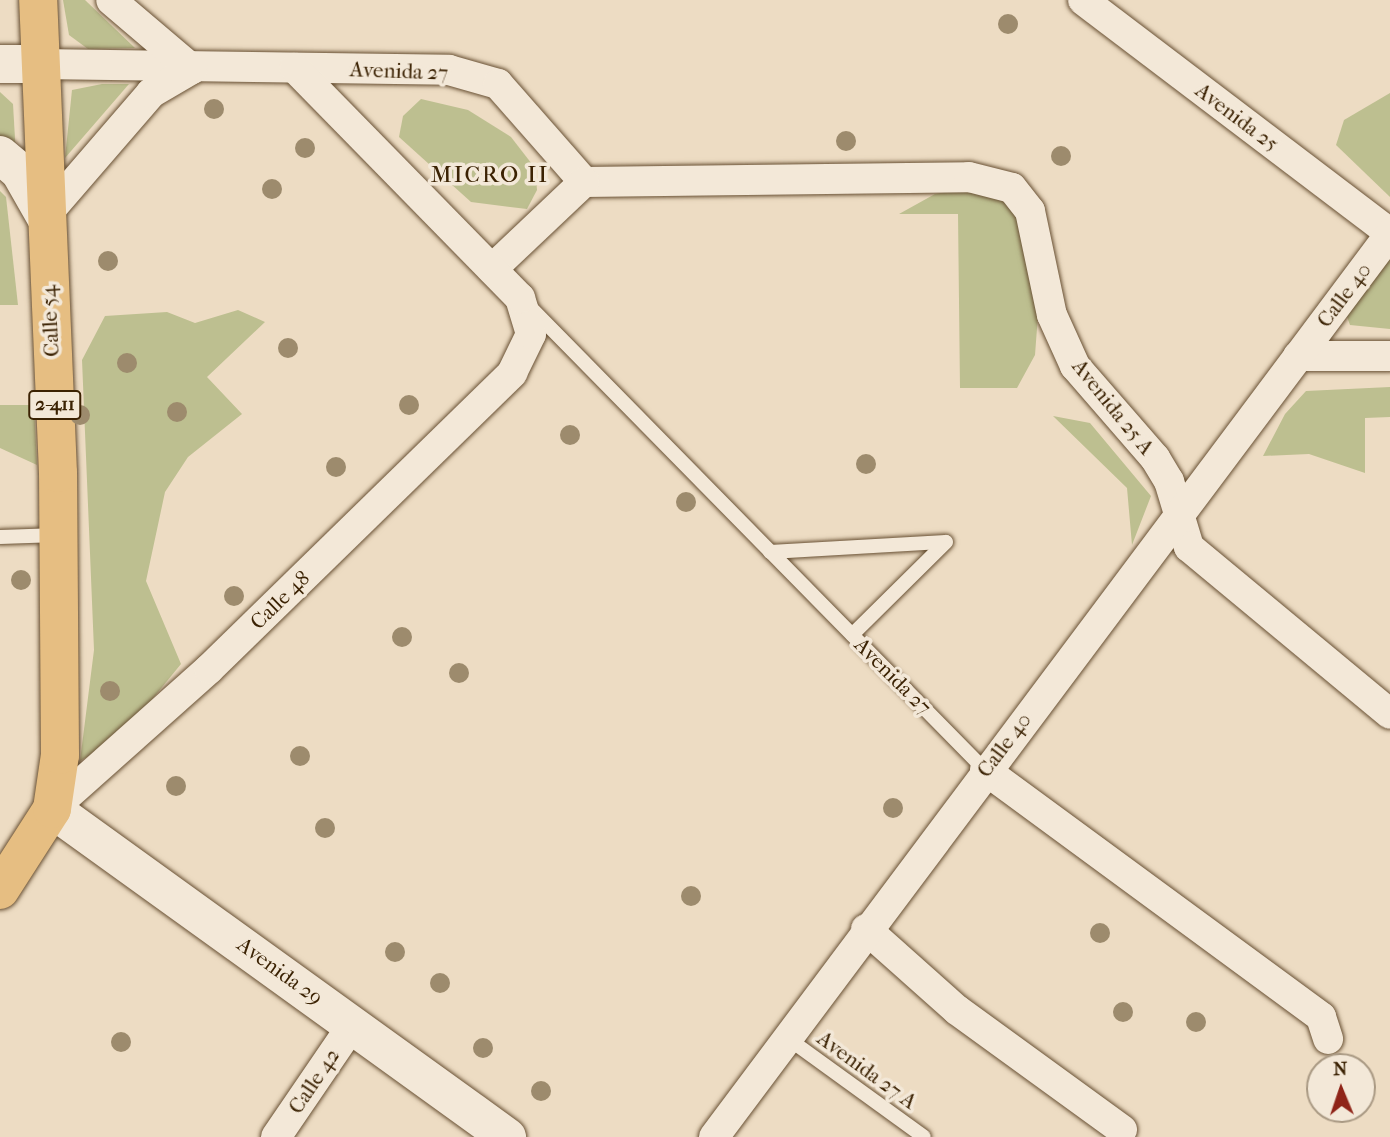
<!DOCTYPE html>
<html>
<head>
<meta charset="utf-8">
<style>
	body { margin:0 }
	#map { position:relative; width:1390px; height:1137px; overflow:hidden; background:#eddcc3; font-family:"IM FELL French Canon",serif }
	div>[style] { position:absolute }
	.green>* { inset:0; background:#bdbf90 }
	.roads { filter:drop-shadow(0 0 2px #685033) drop-shadow(0 0 2px #685033) }
	.lane>* { height:14px; margin:-7px; padding:0 7px; transform-origin:7px; border-radius:7px; background:#f3e8d8 }
	.street>* { height:30px; margin:-15px; padding:0 15px; transform-origin:15px; border-radius:15px; background:#f3e8d8 }
	.secondary>* { height:38px; margin:-19px; padding:0 19px; transform-origin:19px; border-radius:19px; background:#f3e8d8 }
	.primary>* { height:38px; margin:-19px; padding:0 19px; transform-origin:19px; border-radius:19px; background:#e6be82 }
	.trees>* { width:20px; height:20px; margin:-10px; border-radius:50%; background:#9d8b6d }
	span { translate:-50% -50%; white-space:nowrap; text-align:center; line-height:1.15; -webkit-text-stroke:7px #f3e8d8; paint-order:stroke }
	.shield-label span { padding:2px 5px; background:#f3e8d8; border:2px solid; border-radius:5px; -webkit-text-stroke-width:0 }
	.shield-label { font-size:19px; color:#3b2203; font-weight:700 }
	.street-label { font-size:21px; color:#3b2203 }
	.neighbourhood-label { font-size:23px; color:#3b2203; letter-spacing:2px }
	.north { position:absolute; left:1306px; top:1053px; width:70px; height:70px; box-sizing:border-box; background:#f3e8d8; border:2px solid #a99983; border-radius:50%; rotate:358deg; font-size:19px; font-weight:700; line-height:28px; text-align:center; color:#3b2203 }
	.north::after { content:''; display:block; margin:auto; width:24px; height:32px; background:#8f2418; clip-path:polygon(50% 0,100% 100%,50% 72%,0 100%) }
</style>
</head>
<body>
<div id="map">
	<div class="green">
		<i style="clip-path:polygon(63px 0,85px 0,135px 48px,88px 49px,69px 35px)"></i>
		<i style="clip-path:polygon(102px 84px,129px 84px,65px 158px,72px 90px)"></i>
		<i style="clip-path:polygon(0 92px,13px 104px,16px 156px,0 139px)"></i>
		<i style="clip-path:polygon(1390px 93px,1390px 197px,1336px 145px,1344px 120px)"></i>
		<i style="clip-path:polygon(421px 99px,468px 110px,511px 137px,535px 168px,537px 190px,527px 209px,471px 202px,399px 137px,403px 116px)"></i>
		<i style="clip-path:polygon(964px 188px,1009px 198px,1023px 225px,1038px 315px,1035px 355px,1017px 388px,960px 388px,958px 214px,899px 214px,935px 194px)"></i>
		<i style="clip-path:polygon(0 191px,6px 197px,18px 305px,0 305px)"></i>
		<i style="clip-path:polygon(1390px 254px,1390px 329px,1350px 325px,1346px 314px)"></i>
		<i style="clip-path:polygon(238px 310px,265px 322px,207px 377px,242px 414px,188px 457px,165px 492px,146px 581px,181px 664px,122px 736px,80px 761px,94px 650px,82px 360px,105px 316px,167px 312px,195px 323px)"></i>
		<i style="clip-path:polygon(1390px 387px,1390px 417px,1365px 418px,1365px 473px,1309px 454px,1263px 456px,1285px 414px,1306px 391px)"></i>
		<i style="clip-path:polygon(0 405px,34px 405px,37px 465px,0 448px)"></i>
		<i style="clip-path:polygon(1053px 416px,1090px 423px,1151px 496px,1132px 545px,1127px 488px)"></i>
	</div>
	<div class="roads">
		<div class="lane">
			<i style="left:529px;top:306px;width:651px;rotate:45.5deg"></i>
			<i style="left:0;top:537px;width:58px;rotate:-2deg"></i>
			<i style="left:770px;top:552px;width:176px;rotate:-3.3deg"></i>
			<i style="left:946px;top:542px;width:132px;rotate:135.3deg"></i>
			<i style="left:786px;top:1037px;width:170px;rotate:35.9deg"></i>
		</div>
		<div class="street">
			<i style="left:1083px;top:0;width:385px;rotate:37.2deg"></i>
			<i style="left:39px;top:64px;width:410px;rotate:0.8deg"></i>
			<i style="left:449px;top:70px;width:51px;rotate:15.9deg"></i>
			<i style="left:498px;top:84px;width:130px;rotate:48.7deg"></i>
			<i style="left:584px;top:182px;width:385px;rotate:-0.7deg"></i>
			<i style="left:969px;top:177px;width:44px;rotate:14.3deg"></i>
			<i style="left:1012px;top:188px;width:29px;rotate:52deg"></i>
			<i style="left:1030px;top:211px;width:106px;rotate:78.1deg"></i>
			<i style="left:1052px;top:315px;width:56px;rotate:65.7deg"></i>
			<i style="left:1075px;top:366px;width:122px;rotate:49deg"></i>
			<i style="left:1155px;top:458px;width:27px;rotate:59deg"></i>
			<i style="left:1169px;top:481px;width:69px;rotate:73.1deg"></i>
			<i style="left:1189px;top:547px;width:261px;rotate:39.7deg"></i>
			<i style="left:45px;top:216px;width:162px;rotate:-49.2deg"></i>
			<i style="left:151px;top:93px;width:48px;rotate:-30.3deg"></i>
			<i style="left:192px;top:69px;width:106px;rotate:-139.6deg"></i>
			<i style="left:492px;top:269px;width:127px;rotate:-43.4deg"></i>
			<i style="left:1298px;top:356px;width:92px"></i>
			<i style="left:985px;top:770px;width:417px;rotate:36.3deg"></i>
			<i style="left:1321px;top:1017px;width:23px;rotate:72deg"></i>
			<i style="left:52px;top:809px;width:210px;rotate:-41.7deg"></i>
			<i style="left:209px;top:669px;width:424px;rotate:-44.3deg"></i>
			<i style="left:512px;top:373px;width:43px;rotate:-64deg"></i>
			<i style="left:531px;top:334px;width:38px;rotate:-107deg"></i>
			<i style="left:520px;top:298px;width:322px;rotate:-134.4deg"></i>
			<i style="left:866px;top:929px;width:122px;rotate:41.7deg"></i>
			<i style="left:957px;top:1010px;width:204px;rotate:36deg"></i>
			<i style="left:276px;top:1137px;width:137px;rotate:-55.7deg"></i>
			<i style="left:714px;top:1137px;width:1128px;rotate:-53.18deg"></i>
		</div>
		<div class="secondary">
			<i style="left:0;top:64px;width:39px"></i>
			<i style="left:0;top:155px;width:26px;rotate:40deg"></i>
			<i style="left:20px;top:172px;width:51px;rotate:60.4deg"></i>
			<i style="left:52px;top:809px;width:561px;rotate:35.79deg"></i>
		</div>
		<div class="primary">
			<i style="left:0;top:890px;width:96px;rotate:-57.3deg"></i>
			<i style="left:52px;top:809px;width:55px;rotate:-81.6deg"></i>
			<i style="left:60px;top:755px;width:282px;rotate:-90.4deg"></i>
			<i style="left:58px;top:473px;width:473px;rotate:-92.4deg"></i>
		</div>
	</div>
	<div class="trees">
		<i style="left:1008px;top:24px"></i>
		<i style="left:214px;top:109px"></i>
		<i style="left:846px;top:141px"></i>
		<i style="left:305px;top:148px"></i>
		<i style="left:1061px;top:156px"></i>
		<i style="left:272px;top:189px"></i>
		<i style="left:108px;top:261px"></i>
		<i style="left:288px;top:348px"></i>
		<i style="left:127px;top:363px"></i>
		<i style="left:409px;top:405px"></i>
		<i style="left:177px;top:412px"></i>
		<i style="left:80px;top:415px"></i>
		<i style="left:570px;top:435px"></i>
		<i style="left:866px;top:464px"></i>
		<i style="left:336px;top:467px"></i>
		<i style="left:686px;top:502px"></i>
		<i style="left:21px;top:580px"></i>
		<i style="left:234px;top:596px"></i>
		<i style="left:402px;top:637px"></i>
		<i style="left:459px;top:673px"></i>
		<i style="left:110px;top:691px"></i>
		<i style="left:300px;top:756px"></i>
		<i style="left:176px;top:786px"></i>
		<i style="left:893px;top:808px"></i>
		<i style="left:325px;top:828px"></i>
		<i style="left:691px;top:896px"></i>
		<i style="left:1100px;top:933px"></i>
		<i style="left:395px;top:952px"></i>
		<i style="left:440px;top:983px"></i>
		<i style="left:1123px;top:1012px"></i>
		<i style="left:1196px;top:1022px"></i>
		<i style="left:121px;top:1042px"></i>
		<i style="left:483px;top:1048px"></i>
		<i style="left:541px;top:1091px"></i>
	</div>
	<div class="shield-label">
		<span style="left:55px;top:405px">2-411</span>
	</div>
	<div class="street-label">
		<span style="left:399px;top:71px;rotate:2deg">Avenida 27</span>
		<span style="left:1237px;top:117px;rotate:37deg">Avenida 25</span>
		<span style="left:1344px;top:295px;rotate:-53deg">Calle 40</span>
		<span style="left:50px;top:321px;rotate:-93deg">Calle 54</span>
		<span style="left:1113px;top:407px;rotate:51deg">Avenida 25 A</span>
		<span style="left:280px;top:600px;rotate:-44deg">Calle 48</span>
		<span style="left:893px;top:676px;rotate:45deg">Avenida 27</span>
		<span style="left:1004px;top:745px;rotate:-53deg">Calle 40</span>
		<span style="left:280px;top:971px;rotate:36deg">Avenida 29</span>
		<span style="left:867px;top:1070px;rotate:36deg">Avenida 27 A</span>
		<span style="left:314px;top:1081px;rotate:-56deg">Calle 42</span>
	</div>
	<div class="neighbourhood-label">
		<span style="left:490px;top:175px">MICRO II</span>
	</div>
	<div class="north">N</div>
</div>
</body>
</html>
